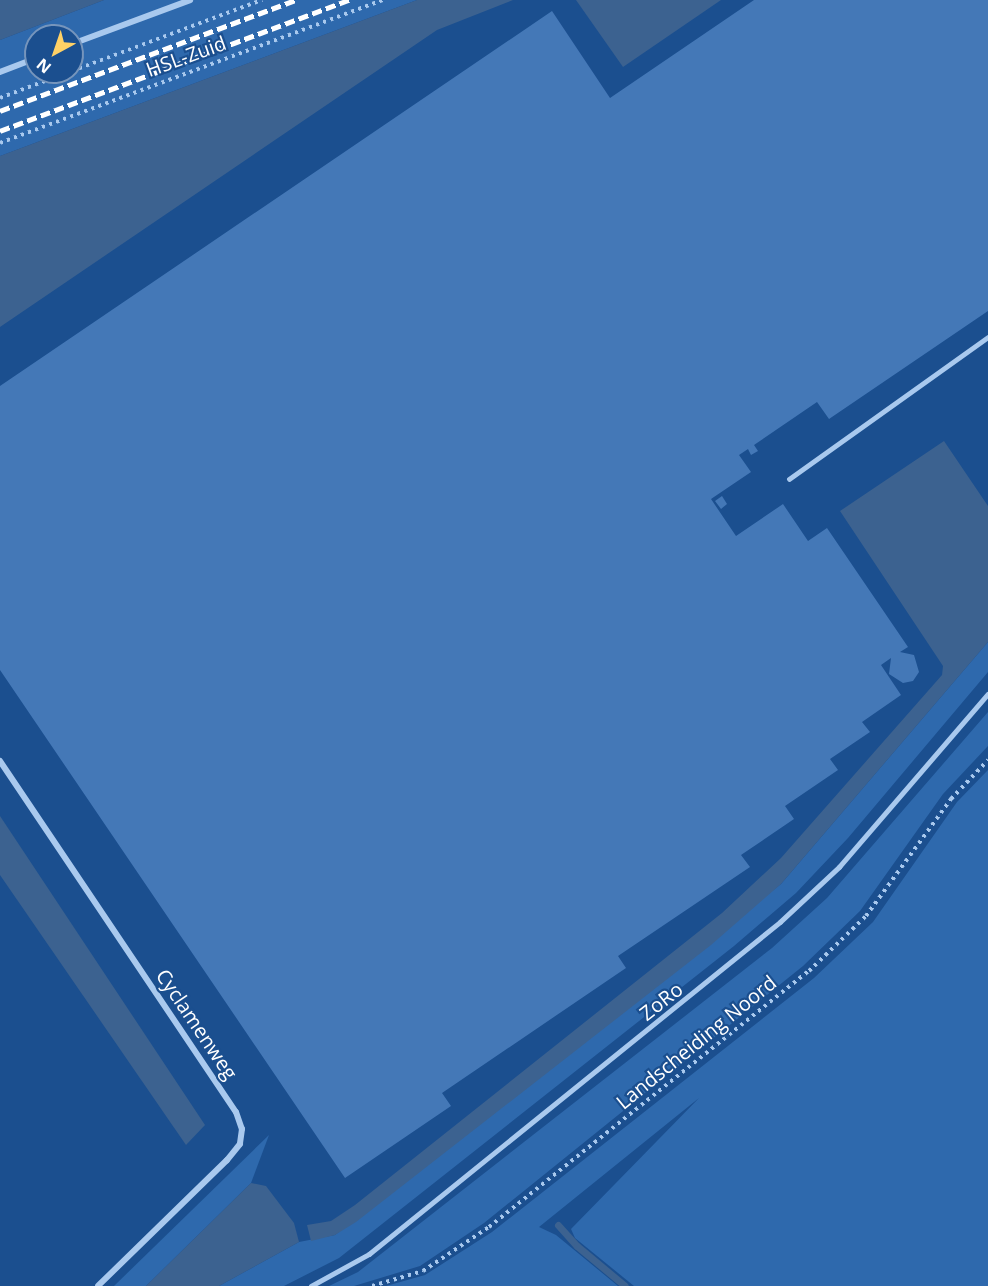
<!DOCTYPE html>
<html>
<head>
<meta charset="utf-8">
<style>
	body { margin:0 }
	#map { position:relative; width:988px; height:1286px; overflow:hidden; background:#1b4f8f; font-family:"Open Sans",sans-serif }
	div>[style] { position:absolute }
	.green>* { inset:0; background:#2e69ad }
	.water>* { inset:0; background:#3c6290 }
	.stream>* { height:7px; margin:-3.5px; padding:0 3.5px; transform-origin:3.5px; border-radius:3.5px; background:#3c6290 }
	.building>* { inset:0; background:#4478b7 }
	.path>* { height:4px; margin-top:-2px; transform-origin:0; background:repeating-linear-gradient(90deg,#a9c9ee 0 3px,transparent 0 7.5px) }
	.service>* { height:4.5px; margin:-2.25px; padding:0 2.25px; transform-origin:2.25px; border-radius:2.25px; background:#a9c9ee }
	.minor>* { height:6px; margin:-3px; padding:0 3px; transform-origin:3px; border-radius:3px; background:#a9c9ee }
	.rail>* { height:4.5px; margin-top:-2.25px; transform-origin:0; background:repeating-linear-gradient(90deg,#fff 0 10px,transparent 0 14.5px) }
	span { translate:-50% -50%; white-space:nowrap; text-align:center; line-height:1.15; -webkit-text-stroke:4.5px #1b4f8f; paint-order:stroke }
	.street-label { font-size:20px; color:#fff }
	.north { position:absolute; left:24px; top:24px; width:60px; height:60px; box-sizing:border-box; background:#1b4f8f; border:2px solid #7695bc; border-radius:50%; rotate:220deg; font-size:16px; font-weight:700; line-height:24px; text-align:center; color:#fff }
	.north::after { content:''; display:block; margin:auto; width:21px; height:27px; background:#ffd166; clip-path:polygon(50% 0,100% 100%,50% 72%,0 100%) }
</style>
</head>
<body>
<div id="map">
	<div class="green">
		<i style="clip-path:polygon(evenodd,104px 0,417px 0,0 156px,0 40px,104px 0,36px 36px,72px 36px,72px 72px,36px 72px,36px 36px)"></i>
		<i style="clip-path:polygon(988px 642px,988px 672px,848px 838px,796px 893px,734px 946px,339px 1258px,284px 1286px,219px 1286px,299px 1242px,335px 1235px,781px 884px)"></i>
		<i style="clip-path:polygon(988px 712px,988px 746px,943px 794px,860px 911px,803px 966px,484px 1223px,420px 1266px,354px 1286px,329px 1286px,358px 1272px,772px 948px,827px 898px)"></i>
		<i style="clip-path:polygon(988px 770px,988px 1286px,634px 1286px,575px 1238px,571px 1229px,699px 1098px,539px 1227px,556px 1235px,618px 1286px,386px 1286px,425px 1275px,492px 1232px,814px 978px,873px 922px,957px 802px)"></i>
		<i style="clip-path:polygon(269px 1135px,251px 1183px,146px 1286px,114px 1286px)"></i>
	</div>
	<div class="water">
		<i style="clip-path:polygon(0 0,104px 0,0 40px)"></i>
		<i style="clip-path:polygon(417px 0,513px 0,437px 30px,0 327px,0 156px)"></i>
		<i style="clip-path:polygon(576px 0,721px 0,623px 67px)"></i>
		<i style="clip-path:polygon(944px 441px,988px 506px,988px 642px,781px 884px,711px 945px,356px 1222px,335px 1235px,311px 1241px,307px 1225px,331px 1221px,355px 1205px,722px 913px,781px 858px,942px 675px,943px 666px,840px 511px)"></i>
		<i style="clip-path:polygon(0 816px,205px 1125px,186px 1145px,0 875px)"></i>
		<i style="clip-path:polygon(251px 1183px,266px 1186px,294px 1223px,299px 1242px,219px 1286px,146px 1286px)"></i>
	</div>
	<div class="stream">
		<i style="left:558px;top:1225px;width:28px;rotate:48deg"></i>
		<i style="left:577px;top:1246px;width:62px;rotate:39.8deg"></i>
	</div>
	<div class="building">
		<i style="clip-path:polygon(754px 0,988px 0,988px 311px,829px 419px,817px 402px,754px 445px,758px 451px,751px 455px,748px 449px,739px 455px,751px 472px,711px 499px,736px 536px,783px 504px,808px 541px,827px 528px,908px 647px,900px 652px,914px 655px,919px 672px,913px 681px,903px 683px,889px 674px,891px 658px,881px 665px,901px 695px,862px 722px,870px 732px,830px 759px,838px 770px,785px 806px,794px 819px,741px 855px,750px 867px,618px 956px,626px 968px,442px 1093px,451px 1106px,345px 1178px,0 670px,0 386px,552px 11px,610px 98px)"></i>
		<i style="clip-path:polygon(722px 496px,727px 504px,721px 509px,715px 501px)"></i>
	</div>
	<div class="path">
		<i style="left:72px;top:71px;width:203px;rotate:-20.5deg"></i>
		<i style="left:0;top:98px;width:74px;rotate:-20.6deg"></i>
		<i style="left:0;top:143px;width:409px;rotate:-20.5deg"></i>
		<i style="left:372px;top:1286px;width:53px;rotate:-16.4deg"></i>
		<i style="left:423px;top:1271px;width:79px;rotate:-33.7deg"></i>
		<i style="left:489px;top:1227px;width:410px;rotate:-38.7deg"></i>
		<i style="left:809px;top:971px;width:79px;rotate:-44deg"></i>
		<i style="left:866px;top:916px;width:145px;rotate:-54deg"></i>
		<i style="left:951px;top:799px;width:54px;rotate:-46.5deg"></i>
	</div>
	<div class="service">
		<i style="left:789px;top:479px;width:244px;rotate:-35.5deg"></i>
		<i style="left:311px;top:1286px;width:66px;rotate:-28.9deg"></i>
		<i style="left:369px;top:1254px;width:528px;rotate:-38.93deg"></i>
		<i style="left:780px;top:922px;width:81px;rotate:-43deg"></i>
		<i style="left:839px;top:867px;width:228px;rotate:-49.3deg"></i>
	</div>
	<div class="minor">
		<i style="left:72px;top:44px;width:126px;rotate:-20.4deg"></i>
		<i style="left:0;top:72px;width:39px;rotate:-21deg"></i>
		<i style="left:0;top:761px;width:423px;rotate:56.1deg"></i>
		<i style="left:236px;top:1112px;width:18px;rotate:71deg"></i>
		<i style="left:242px;top:1129px;width:15px;rotate:98deg"></i>
		<i style="left:240px;top:1144px;width:21px;rotate:129deg"></i>
		<i style="left:227px;top:1160px;width:180px;rotate:135.7deg"></i>
	</div>
	<div class="rail">
		<i style="left:0;top:111px;width:316px;rotate:-20.6deg"></i>
		<i style="left:0;top:131px;width:373px;rotate:-20.6deg"></i>
	</div>
	<div class="street-label">
		<span style="left:186px;top:56px;rotate:-20deg">HSL-Zuid</span>
		<span style="left:661px;top:1001px;rotate:-38deg">ZoRo</span>
		<span style="left:197px;top:1024px;rotate:56deg">Cyclamenweg</span>
		<span style="left:696px;top:1042px;rotate:-39deg">Landscheiding Noord</span>
	</div>
	<div class="north">N</div>
</div>
</body>
</html>
